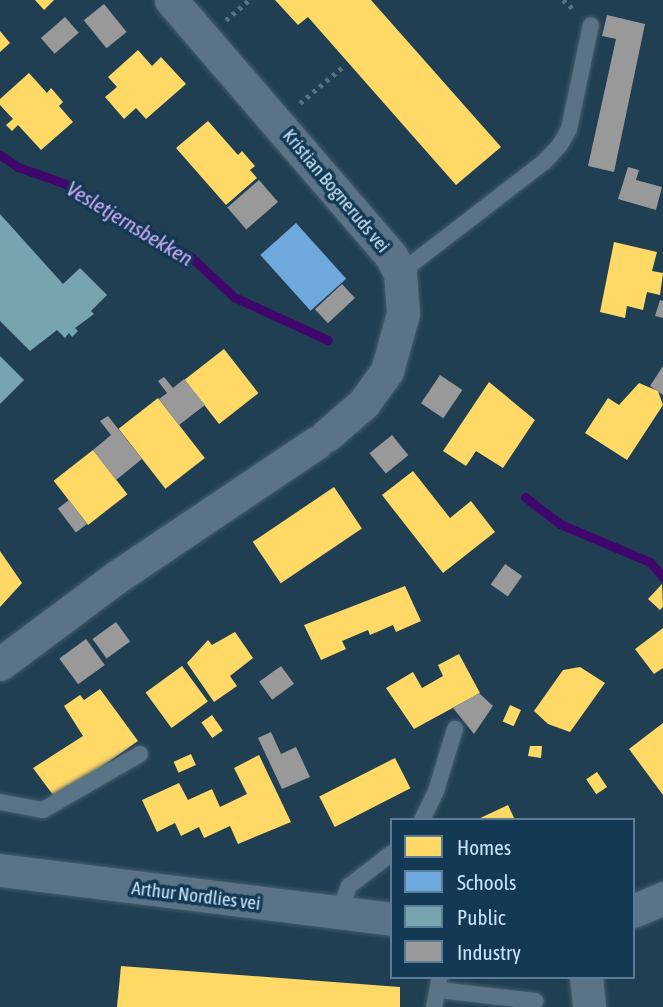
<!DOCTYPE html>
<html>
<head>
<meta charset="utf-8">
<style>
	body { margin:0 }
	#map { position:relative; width:663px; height:1007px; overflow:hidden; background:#203f53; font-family:"Asap Condensed",sans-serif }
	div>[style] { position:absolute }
	.homes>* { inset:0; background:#ffd966; transform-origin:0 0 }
	.schools>* { inset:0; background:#6fa8dc; transform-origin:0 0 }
	.public>* { inset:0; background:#76a5af }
	.industry>* { inset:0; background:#999; transform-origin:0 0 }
	.stream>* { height:9px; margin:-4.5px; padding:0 4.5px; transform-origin:4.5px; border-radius:4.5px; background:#3f066c }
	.path>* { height:4.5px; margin-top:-2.25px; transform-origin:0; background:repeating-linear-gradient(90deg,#5b7182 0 3.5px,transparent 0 8.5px) }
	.roads { filter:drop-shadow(0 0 2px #455c6c) drop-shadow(0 0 2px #455c6c) }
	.service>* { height:16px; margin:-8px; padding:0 8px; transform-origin:8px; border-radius:8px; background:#5a7386 }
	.minor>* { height:33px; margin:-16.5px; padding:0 16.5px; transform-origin:16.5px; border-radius:16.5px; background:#5a7386 }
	span { translate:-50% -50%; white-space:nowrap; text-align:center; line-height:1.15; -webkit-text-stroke:7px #143954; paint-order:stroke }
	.street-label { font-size:19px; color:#c9e4fa }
	.water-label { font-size:21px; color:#ceacfa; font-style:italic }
	.legend { position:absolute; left:390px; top:818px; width:245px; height:161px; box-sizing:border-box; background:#143954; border:2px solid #5c7d96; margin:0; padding:9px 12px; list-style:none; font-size:21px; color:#c9e4fa }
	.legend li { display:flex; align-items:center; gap:14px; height:35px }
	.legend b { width:35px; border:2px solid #5c7d96 }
</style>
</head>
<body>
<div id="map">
	<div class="homes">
		<i style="clip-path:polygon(35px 0,54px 0,44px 10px)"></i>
		<i style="clip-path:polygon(275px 0,371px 0,501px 147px,456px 185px,308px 17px,298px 25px)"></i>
		<i style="clip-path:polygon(0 31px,10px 43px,0 52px)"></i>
		<i style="clip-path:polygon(138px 50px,152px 66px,161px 57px,186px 84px,146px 119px,136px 108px,124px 119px,105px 97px,117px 87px,108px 77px)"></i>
		<i style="clip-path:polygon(29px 73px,47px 93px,51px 88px,63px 102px,59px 106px,73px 122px,41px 150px,18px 125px,12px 131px,6px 125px,13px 119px,0 105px,0 99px)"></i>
		<i style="clip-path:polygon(208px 121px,238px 155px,242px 151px,255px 166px,250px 170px,257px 178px,226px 205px,176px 148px)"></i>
		<i style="clip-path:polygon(614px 242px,657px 252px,652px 271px,663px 273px,660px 295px,647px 292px,643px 310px,627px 306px,625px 318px,600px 312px)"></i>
		<i style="left:224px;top:349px;width:56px;height:50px;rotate:52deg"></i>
		<i style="clip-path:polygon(489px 382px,535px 420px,503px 468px,476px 451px,466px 466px,443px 451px)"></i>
		<i style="clip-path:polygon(639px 383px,658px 391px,663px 405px,627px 460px,585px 433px,608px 398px,619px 405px)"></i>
		<i style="left:158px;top:398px;width:76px;height:50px;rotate:52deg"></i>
		<i style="left:93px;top:450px;width:56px;height:50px;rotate:52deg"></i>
		<i style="clip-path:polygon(413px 471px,450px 518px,471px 501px,495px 532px,443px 573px,382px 495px)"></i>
		<i style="left:334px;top:487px;width:50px;height:98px;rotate:56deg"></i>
		<i style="clip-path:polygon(0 551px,22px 583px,0 607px)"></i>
		<i style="clip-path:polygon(662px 584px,663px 607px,660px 610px,648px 599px)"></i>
		<i style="clip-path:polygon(405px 586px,421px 621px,396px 632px,393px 625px,370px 635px,368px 630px,342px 641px,346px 649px,321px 660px,304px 625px)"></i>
		<i style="clip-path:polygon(663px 628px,663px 668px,654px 674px,635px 649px)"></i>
		<i style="clip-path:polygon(235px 632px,253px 658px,230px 676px,237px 686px,214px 702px,187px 663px,208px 640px,212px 645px)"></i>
		<i style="clip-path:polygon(459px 654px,480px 693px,414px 729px,386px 688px,413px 672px,422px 688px,443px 676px,438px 665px)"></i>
		<i style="left:182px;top:666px;width:44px;height:45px;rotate:54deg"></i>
		<i style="clip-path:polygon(580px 667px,605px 683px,570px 732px,548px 724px,534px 711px,563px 670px)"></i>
		<i style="clip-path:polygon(100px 689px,138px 741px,56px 799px,33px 768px,83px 736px,64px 706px,80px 695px,84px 700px)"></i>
		<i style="left:510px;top:705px;width:12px;height:18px;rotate:24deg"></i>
		<i style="left:212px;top:715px;width:19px;height:13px;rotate:55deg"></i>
		<i style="clip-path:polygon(663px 723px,663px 795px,629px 749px)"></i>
		<i style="clip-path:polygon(530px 746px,542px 746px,541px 758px,528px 756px)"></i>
		<i style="left:191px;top:754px;width:12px;height:19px;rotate:66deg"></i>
		<i style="clip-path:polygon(259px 755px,291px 822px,238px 844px,230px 826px,204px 838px,199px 827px,181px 836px,175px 823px,157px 832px,142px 800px,179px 783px,188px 800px,212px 789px,220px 807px,247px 794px,234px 768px)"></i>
		<i style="left:395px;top:758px;width:34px;height:85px;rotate:63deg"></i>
		<i style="left:597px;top:772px;width:18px;height:13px;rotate:56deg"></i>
		<i style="clip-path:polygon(508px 805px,515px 820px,476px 820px)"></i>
		<i style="clip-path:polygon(121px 966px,400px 987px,400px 1007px,117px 1007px)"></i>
	</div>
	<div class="schools">
		<i style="left:296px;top:223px;width:75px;height:48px;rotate:48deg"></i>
	</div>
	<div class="public">
		<i style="clip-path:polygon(0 214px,63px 284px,80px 268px,107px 295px,91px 311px,94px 314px,75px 328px,78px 331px,72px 337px,69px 333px,65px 338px,57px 330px,30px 351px,0 321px)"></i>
		<i style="clip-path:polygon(0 356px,24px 380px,0 404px)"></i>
	</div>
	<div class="industry">
		<i style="left:104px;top:4px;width:36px;height:26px;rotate:51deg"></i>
		<i style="clip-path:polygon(607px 15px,645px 24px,614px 172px,588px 166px,616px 39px,602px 36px)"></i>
		<i style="left:65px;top:17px;width:21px;height:32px;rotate:49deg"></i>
		<i style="clip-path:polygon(628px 167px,639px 170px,636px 180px,662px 187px,656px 210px,618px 199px)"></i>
		<i style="left:259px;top:180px;width:29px;height:42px;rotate:49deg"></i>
		<i style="left:342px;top:284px;width:19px;height:37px;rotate:47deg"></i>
		<i style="clip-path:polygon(660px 300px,663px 301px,663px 318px,655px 316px)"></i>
		<i style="clip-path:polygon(663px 366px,663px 395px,650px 386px)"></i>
		<i style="left:440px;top:375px;width:27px;height:34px;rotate:34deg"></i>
		<i style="clip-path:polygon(164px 377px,173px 388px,184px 379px,205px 405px,179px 425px,159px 399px,167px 393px,158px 381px)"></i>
		<i style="clip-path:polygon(108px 416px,142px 459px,116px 480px,93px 450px,111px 435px,100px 421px)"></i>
		<i style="left:392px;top:435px;width:26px;height:29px;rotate:51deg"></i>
		<i style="left:69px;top:500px;width:30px;height:14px;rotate:53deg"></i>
		<i style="left:505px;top:564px;width:21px;height:25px;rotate:35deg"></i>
		<i style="left:116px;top:622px;width:24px;height:29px;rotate:54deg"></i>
		<i style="left:86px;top:639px;width:32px;height:33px;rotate:54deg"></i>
		<i style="left:281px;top:666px;width:22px;height:27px;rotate:54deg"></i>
		<i style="clip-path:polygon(479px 693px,493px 706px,474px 734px,453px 708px)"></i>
		<i style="clip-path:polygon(271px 732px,281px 754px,296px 747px,310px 777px,282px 789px,258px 738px)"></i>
	</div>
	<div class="stream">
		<i style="left:0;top:155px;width:22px;rotate:34deg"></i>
		<i style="left:18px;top:167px;width:51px;rotate:19.5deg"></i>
		<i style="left:66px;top:184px;width:145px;rotate:30.3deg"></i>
		<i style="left:191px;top:257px;width:59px;rotate:42.9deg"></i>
		<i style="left:234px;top:297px;width:103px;rotate:24.6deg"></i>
		<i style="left:525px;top:497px;width:44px;rotate:37.6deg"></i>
		<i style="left:560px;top:524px;width:98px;rotate:22.9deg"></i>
		<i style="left:650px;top:562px;width:20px;rotate:49deg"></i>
	</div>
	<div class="path">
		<i style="left:563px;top:0;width:17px;rotate:40deg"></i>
		<i style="left:226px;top:20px;width:30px;rotate:-41deg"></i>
		<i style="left:300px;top:103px;width:59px;rotate:-40.2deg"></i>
	</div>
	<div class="roads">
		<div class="service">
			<i style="left:400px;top:273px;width:182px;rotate:-37.6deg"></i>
			<i style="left:544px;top:162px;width:23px;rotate:-47deg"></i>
			<i style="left:560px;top:145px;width:18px;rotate:-61deg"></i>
			<i style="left:569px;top:129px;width:106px;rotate:-78.1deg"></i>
			<i style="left:0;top:802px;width:44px;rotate:10.5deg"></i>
			<i style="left:43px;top:810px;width:112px;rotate:-30deg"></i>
			<i style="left:422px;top:820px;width:32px;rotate:-64deg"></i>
			<i style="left:436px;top:791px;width:65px;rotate:-73deg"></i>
			<i style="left:339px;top:913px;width:29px;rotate:-70deg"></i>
			<i style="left:349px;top:886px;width:54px;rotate:-37.5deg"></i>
			<i style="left:439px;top:990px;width:97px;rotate:6.5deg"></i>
			<i style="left:434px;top:1007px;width:31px;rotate:-79deg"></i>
		</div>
		<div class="minor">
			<i style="left:171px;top:0;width:338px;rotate:49.3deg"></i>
			<i style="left:391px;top:256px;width:19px;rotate:62deg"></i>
			<i style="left:400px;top:273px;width:40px;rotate:85.7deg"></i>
			<i style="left:403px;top:313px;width:60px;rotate:105.4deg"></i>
			<i style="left:387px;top:371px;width:39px;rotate:126deg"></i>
			<i style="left:364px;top:403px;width:49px;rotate:139.1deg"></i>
			<i style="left:0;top:664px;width:147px;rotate:-36.7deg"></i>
			<i style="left:118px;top:576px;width:239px;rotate:-33.9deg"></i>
			<i style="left:0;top:870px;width:395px;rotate:7.1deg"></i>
			<i style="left:633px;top:911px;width:33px;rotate:-23deg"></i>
			<i style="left:586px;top:977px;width:30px;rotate:84deg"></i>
		</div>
	</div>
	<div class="street-label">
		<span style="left:336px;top:191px;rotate:50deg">Kristian Bogneruds vei</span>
		<span style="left:196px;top:896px;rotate:7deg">Arthur Nordlies vei</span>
	</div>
	<div class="water-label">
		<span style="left:130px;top:223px;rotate:31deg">Vesletjernsbekken</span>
	</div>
	<ul class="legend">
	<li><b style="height:19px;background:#ffd966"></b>Homes</li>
	<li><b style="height:19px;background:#6fa8dc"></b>Schools</li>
	<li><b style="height:19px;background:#76a5af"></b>Public</li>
	<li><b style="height:19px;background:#999"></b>Industry</li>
	</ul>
</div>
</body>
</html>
